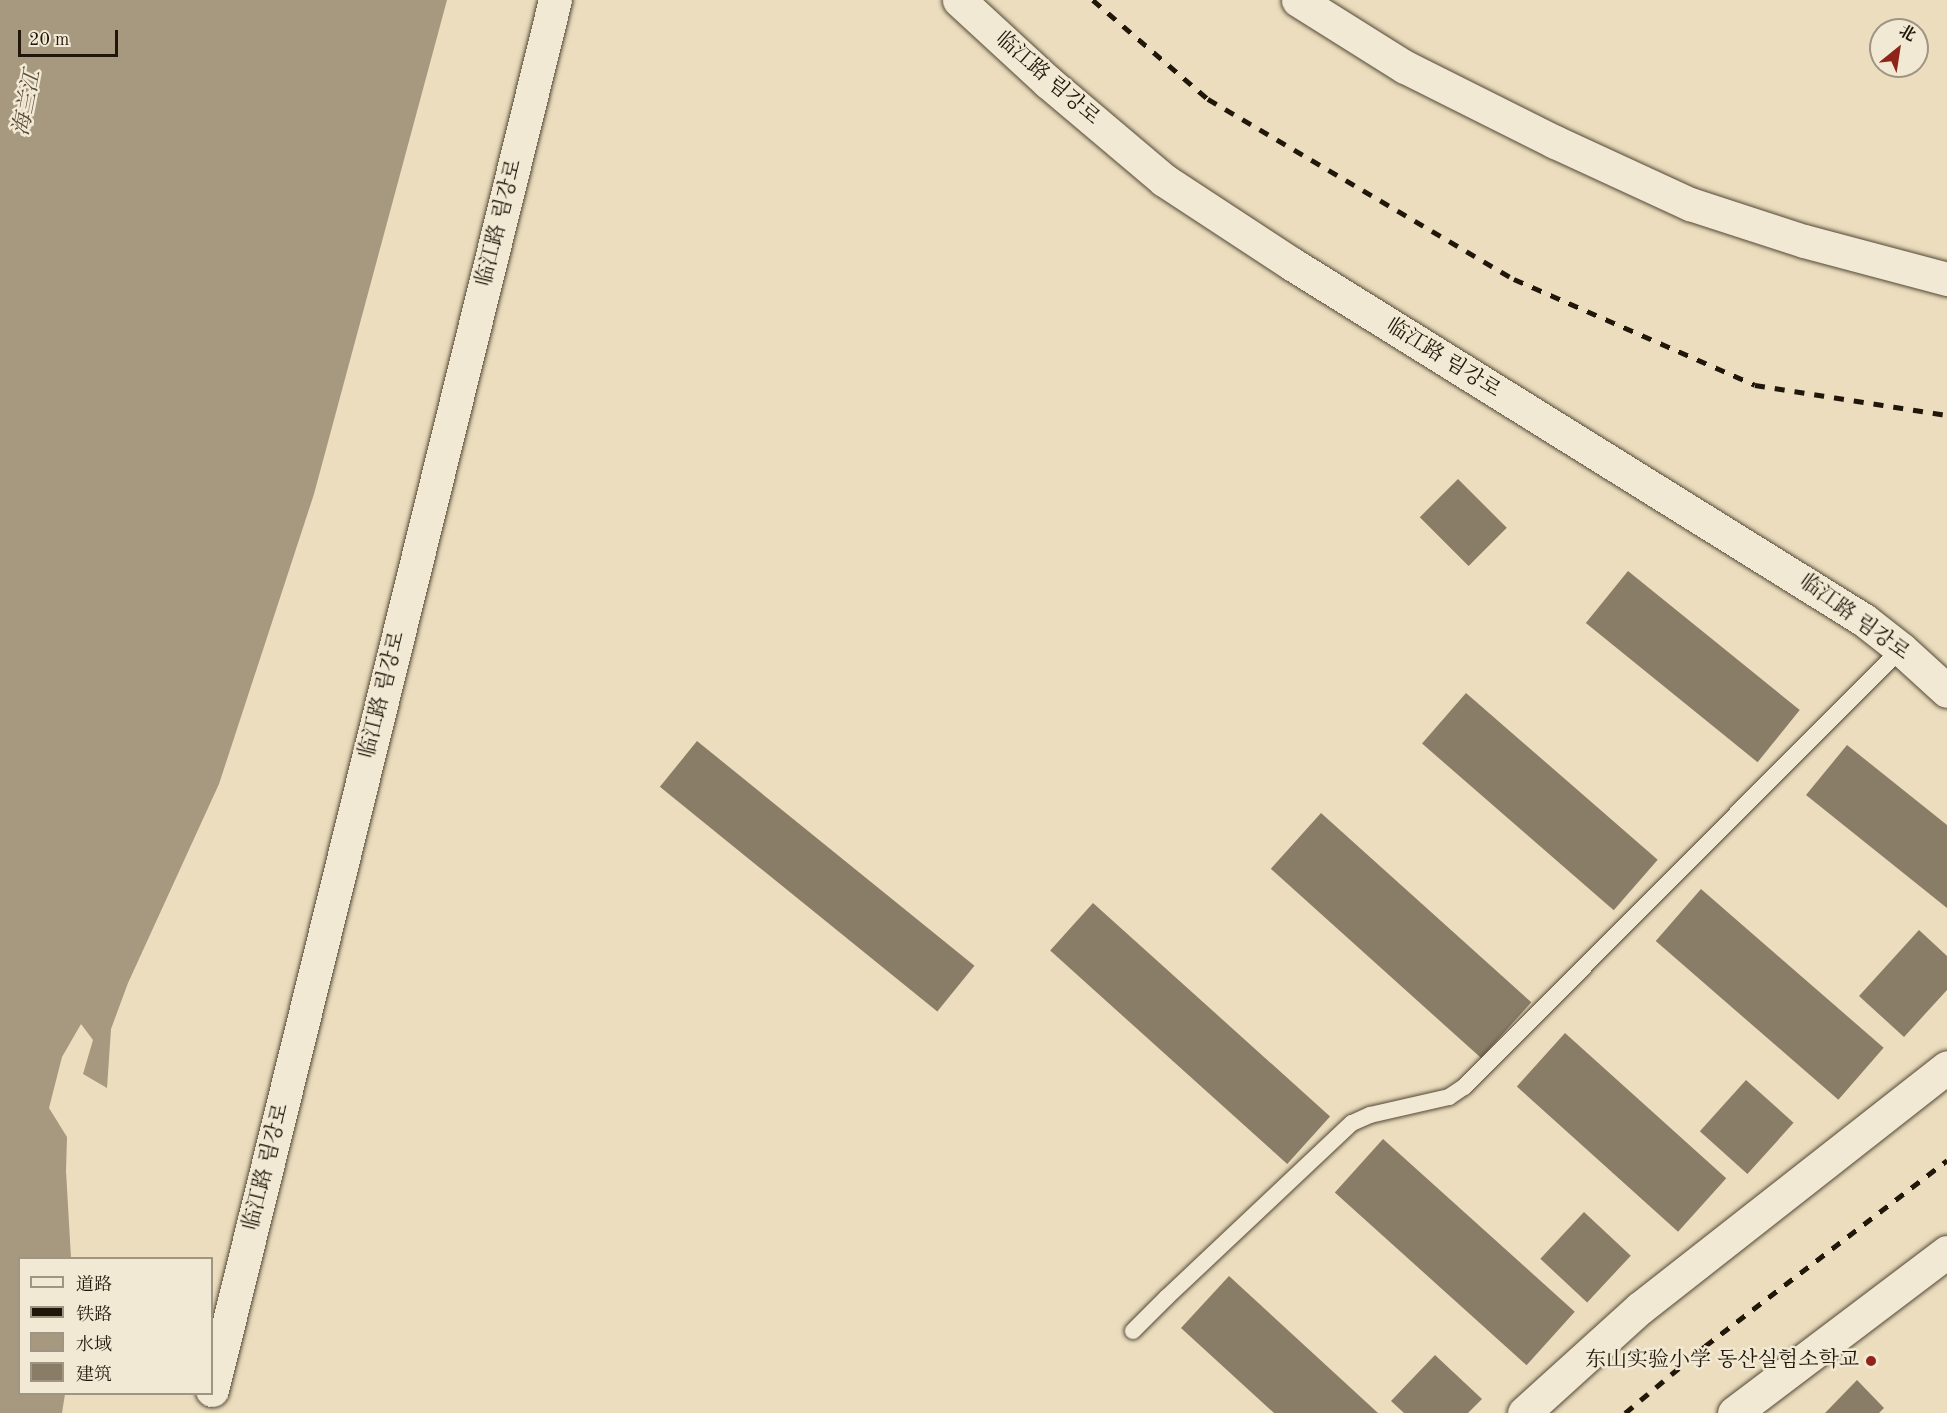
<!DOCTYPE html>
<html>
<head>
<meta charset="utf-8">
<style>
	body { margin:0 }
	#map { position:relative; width:1947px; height:1413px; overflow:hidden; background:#ebddbd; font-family:"Old Standard TT","Noto Serif SC","Noto Serif KR",serif }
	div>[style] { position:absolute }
	.water>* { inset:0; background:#a69980 }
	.building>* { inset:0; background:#8a7d67; transform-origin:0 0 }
	.roads { filter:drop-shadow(0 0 2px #534837) drop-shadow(0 0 2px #534837) }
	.lane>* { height:16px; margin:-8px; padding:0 8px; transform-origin:8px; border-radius:8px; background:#f2e9d4 }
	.street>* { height:33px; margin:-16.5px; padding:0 16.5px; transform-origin:16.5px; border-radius:16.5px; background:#f2e9d4 }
	.secondary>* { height:33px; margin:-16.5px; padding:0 16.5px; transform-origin:16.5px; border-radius:16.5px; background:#f2e9d4 }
	.rail>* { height:4.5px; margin-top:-2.25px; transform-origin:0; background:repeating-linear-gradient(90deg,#20160a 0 10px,transparent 0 20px) }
	.dots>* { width:16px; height:16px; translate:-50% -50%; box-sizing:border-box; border:3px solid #f2e9d4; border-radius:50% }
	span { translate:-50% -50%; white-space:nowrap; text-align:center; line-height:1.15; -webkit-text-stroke:5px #f2e9d4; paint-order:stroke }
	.street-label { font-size:21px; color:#20160a }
	.poi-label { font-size:21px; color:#20160a }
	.right { translate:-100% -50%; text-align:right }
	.water-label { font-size:22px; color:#564a39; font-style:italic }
	.legend { position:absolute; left:18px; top:1257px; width:195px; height:138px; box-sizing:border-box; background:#f2e9d4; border:2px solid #9e9583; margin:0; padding:8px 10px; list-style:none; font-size:18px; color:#20160a }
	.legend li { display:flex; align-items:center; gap:12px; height:30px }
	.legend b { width:30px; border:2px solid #9e9583 }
	.north { position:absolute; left:1869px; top:18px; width:60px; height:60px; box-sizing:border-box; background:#f2e9d4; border:2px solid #9e9583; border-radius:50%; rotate:30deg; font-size:16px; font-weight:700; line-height:24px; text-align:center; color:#20160a }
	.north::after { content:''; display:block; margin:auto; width:21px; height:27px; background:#8f2418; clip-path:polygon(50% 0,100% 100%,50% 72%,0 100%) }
	.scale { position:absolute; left:18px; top:30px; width:100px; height:27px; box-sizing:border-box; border:3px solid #20160a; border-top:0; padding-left:8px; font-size:18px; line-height:21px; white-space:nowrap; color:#20160a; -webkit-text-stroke:4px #f2e9d4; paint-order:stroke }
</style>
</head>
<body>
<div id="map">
	<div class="water">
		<i style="clip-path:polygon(0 0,447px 0,314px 494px,219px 784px,128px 983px,111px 1029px,107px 1088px,83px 1074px,93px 1040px,81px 1024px,62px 1057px,49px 1108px,67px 1137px,66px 1171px,71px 1258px,20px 1258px,20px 1394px,65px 1394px,62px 1413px,0 1413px)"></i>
	</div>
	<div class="building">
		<i style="left:1458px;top:479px;width:69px;height:54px;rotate:45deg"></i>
		<i style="left:1628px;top:571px;width:221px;height:67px;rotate:39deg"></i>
		<i style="left:1466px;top:693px;width:254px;height:67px;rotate:41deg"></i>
		<i style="left:697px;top:741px;width:357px;height:59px;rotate:39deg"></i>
		<i style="clip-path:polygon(1847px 745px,1947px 825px,1947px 908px,1806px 795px)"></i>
		<i style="left:1321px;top:813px;width:283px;height:75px;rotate:42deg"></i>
		<i style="left:1701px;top:889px;width:242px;height:69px;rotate:41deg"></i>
		<i style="left:1093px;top:903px;width:319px;height:64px;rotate:42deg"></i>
		<i style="clip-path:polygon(1919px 930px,1947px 956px,1947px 990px,1904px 1037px,1859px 996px)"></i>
		<i style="left:1565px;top:1033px;width:217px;height:72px;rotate:42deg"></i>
		<i style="left:1746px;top:1080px;width:64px;height:69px;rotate:42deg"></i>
		<i style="left:1383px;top:1139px;width:258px;height:72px;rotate:42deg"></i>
		<i style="left:1584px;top:1212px;width:64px;height:64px;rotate:43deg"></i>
		<i style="clip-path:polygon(1229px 1276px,1378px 1413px,1274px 1413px,1181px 1328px)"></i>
		<i style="clip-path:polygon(1435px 1355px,1482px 1399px,1468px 1413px,1404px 1413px,1391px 1401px)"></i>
		<i style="clip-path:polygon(1857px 1380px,1884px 1408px,1879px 1413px,1825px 1413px)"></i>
	</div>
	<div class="roads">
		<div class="lane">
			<i style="left:1133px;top:1331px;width:47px;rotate:-45deg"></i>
			<i style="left:1166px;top:1298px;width:255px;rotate:-43.3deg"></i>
			<i style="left:1352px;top:1123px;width:20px;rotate:-24deg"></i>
			<i style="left:1370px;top:1115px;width:81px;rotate:-12.8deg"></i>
			<i style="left:1449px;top:1097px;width:18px;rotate:-34deg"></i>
			<i style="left:1464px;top:1087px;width:619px;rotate:-45.07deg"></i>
		</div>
		<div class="street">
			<i style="left:959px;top:0;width:121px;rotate:42.7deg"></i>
			<i style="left:1048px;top:82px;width:152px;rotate:40.2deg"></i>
			<i style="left:1164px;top:180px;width:153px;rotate:33.3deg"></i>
			<i style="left:1292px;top:264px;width:674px;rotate:31.9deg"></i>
			<i style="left:1864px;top:620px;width:47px;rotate:38.1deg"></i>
			<i style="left:1901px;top:649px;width:62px;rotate:42.4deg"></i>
			<i style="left:1298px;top:0;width:126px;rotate:32.1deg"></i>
			<i style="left:1405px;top:67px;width:168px;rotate:26.6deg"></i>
			<i style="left:1555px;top:142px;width:149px;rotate:24.7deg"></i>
			<i style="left:1690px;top:204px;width:120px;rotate:18deg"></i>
			<i style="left:1804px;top:241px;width:148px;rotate:14.9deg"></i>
			<i style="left:212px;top:1390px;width:1432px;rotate:-76.14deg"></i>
			<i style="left:1524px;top:1413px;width:156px;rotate:-42.2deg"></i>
			<i style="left:1640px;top:1308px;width:390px;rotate:-38.1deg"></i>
		</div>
		<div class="secondary">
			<i style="left:1734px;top:1413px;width:267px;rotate:-37.1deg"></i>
		</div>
	</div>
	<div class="rail">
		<i style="left:1093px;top:0;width:152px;rotate:40.7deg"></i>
		<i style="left:1208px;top:99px;width:355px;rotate:30.5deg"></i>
		<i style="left:1514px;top:279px;width:263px;rotate:23.7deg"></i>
		<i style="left:1755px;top:385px;width:194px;rotate:8.9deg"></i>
		<i style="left:1625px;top:1413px;width:104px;rotate:-39.9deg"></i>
		<i style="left:1705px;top:1346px;width:305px;rotate:-37.5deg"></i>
	</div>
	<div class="dots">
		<i style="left:1871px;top:1361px;background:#8f2418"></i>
	</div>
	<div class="street-label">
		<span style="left:1047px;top:79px;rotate:41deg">临江路 림강로</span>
		<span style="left:500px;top:223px;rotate:-76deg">临江路 림강로</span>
		<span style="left:1443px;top:359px;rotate:32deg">临江路 림강로</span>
		<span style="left:1854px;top:618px;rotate:36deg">临江路 림강로</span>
		<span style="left:383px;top:695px;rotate:-76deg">临江路 림강로</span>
		<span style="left:267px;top:1167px;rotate:-76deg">临江路 림강로</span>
	</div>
	<div class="poi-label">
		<span class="right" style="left:1859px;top:1361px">东山实验小学 동산실험소학교</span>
	</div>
	<div class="water-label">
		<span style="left:28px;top:103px;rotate:-79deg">海兰江</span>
	</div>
	<ul class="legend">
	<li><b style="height:8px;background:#f2e9d4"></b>道路</li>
	<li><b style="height:8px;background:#20160a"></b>铁路</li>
	<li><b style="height:16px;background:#a69980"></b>水域</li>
	<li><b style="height:16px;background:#8a7d67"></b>建筑</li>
	</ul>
	<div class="north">北</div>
	<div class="scale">20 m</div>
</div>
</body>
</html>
